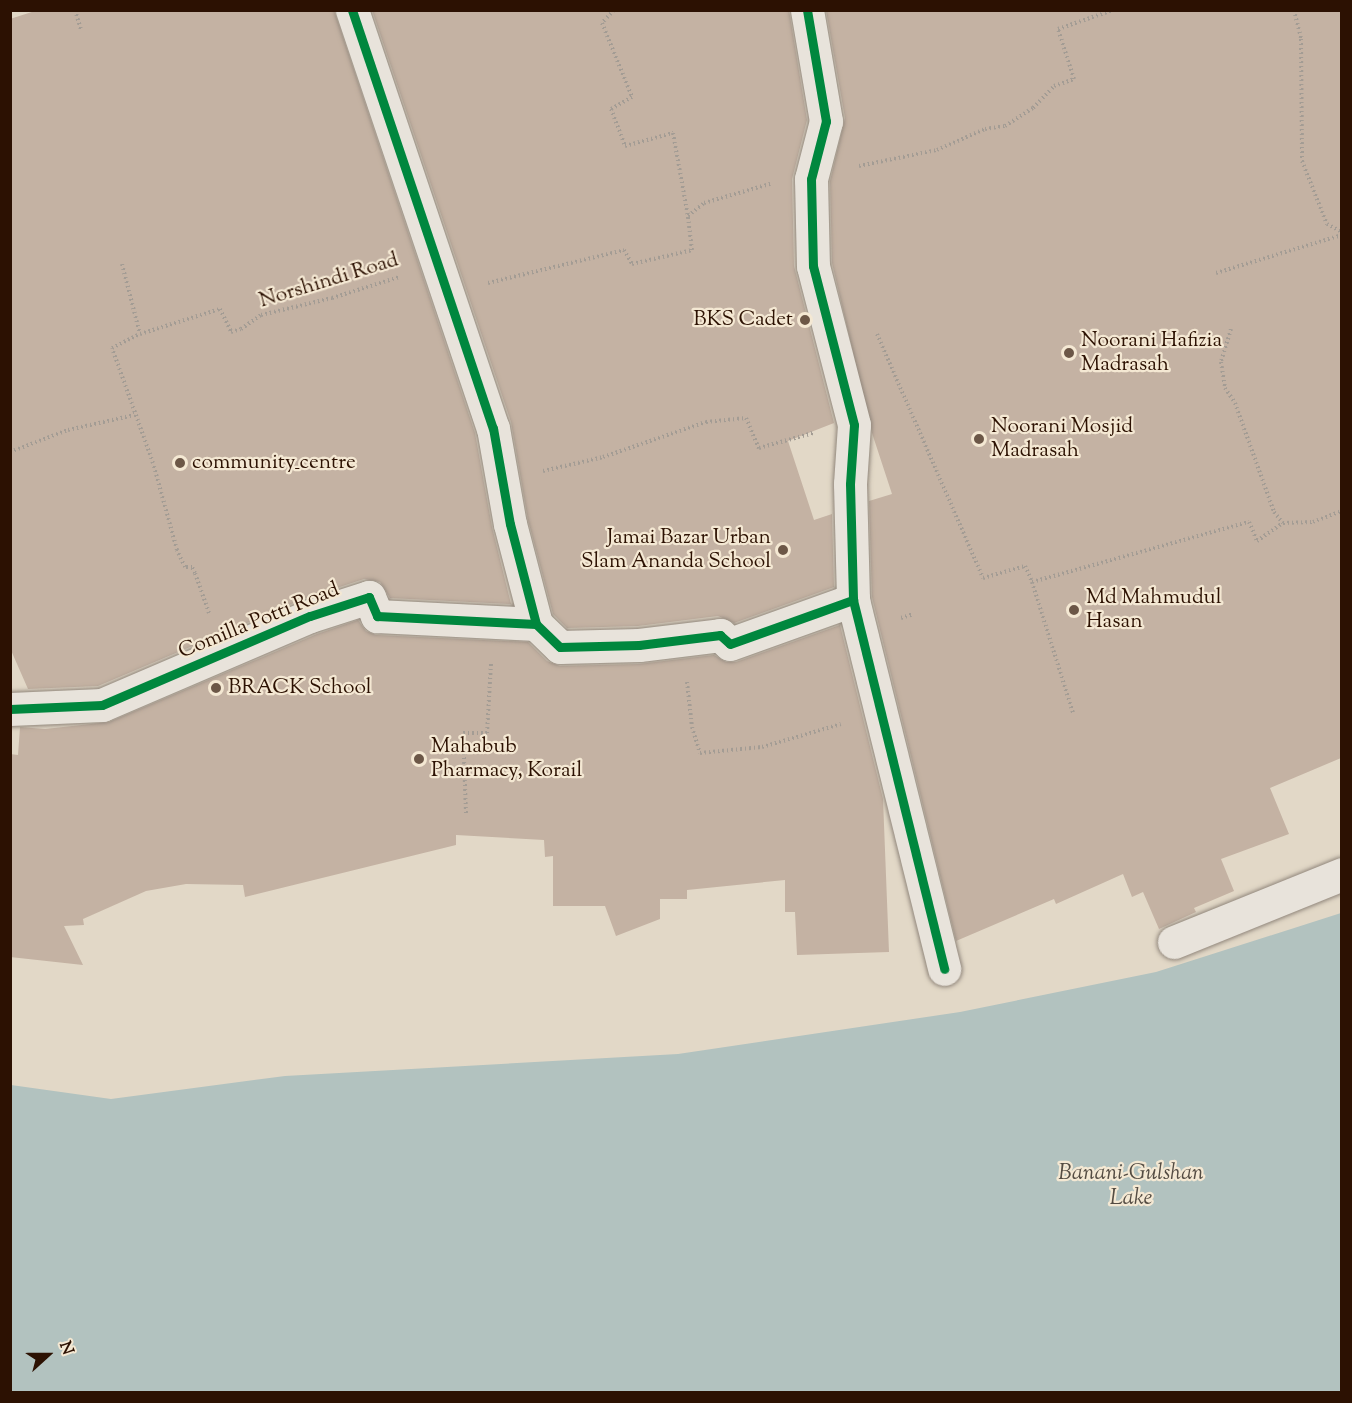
<!DOCTYPE html>
<html>
<head>
<meta charset="utf-8">
<style>
	body { margin:0 }
	#map { position:relative; width:1352px; height:1403px; overflow:hidden; background:#e2d8c7; font-family:"Sorts Mill Goudy",serif }
	div>[style] { position:absolute }
	.water>* { inset:0; background:#b2c2bf }
	.building>* { inset:0; background:#c4b2a3 }
	.path>* { height:4px; margin-top:-2px; transform-origin:0; background:repeating-linear-gradient(90deg,#a39c94 0 1.5px,transparent 0 4.5px) }
	.roads { filter:drop-shadow(0 0 2px #91877c) drop-shadow(0 0 2px #91877c) }
	.minor>* { height:33px; margin:-16.5px; padding:0 16.5px; transform-origin:16.5px; border-radius:16.5px; background:#e8e3db }
	.cycleway>* { height:9px; margin:-4.5px; padding:0 4.5px; transform-origin:4.5px; border-radius:4.5px; background:#00873e }
	.dots>* { width:16px; height:16px; translate:-50% -50%; box-sizing:border-box; border:3px solid #f4e8d3; border-radius:50% }
	span { translate:-50% -50%; white-space:nowrap; text-align:center; line-height:1.15; -webkit-text-stroke:4.5px #f4e8d3; paint-order:stroke }
	.street-label { font-size:21px; color:#2c1102 }
	.poi-label { font-size:21px; color:#2c1102 }
	.right { translate:-100% -50%; text-align:right }
	.left { translate:0 -50%; text-align:left }
	.water-label { font-size:22px; color:#544c43; font-style:italic }
	.frame { position:absolute; inset:0; border:12px solid #2c1102; pointer-events:none }
	.north { position:absolute; left:18px; top:1325px; width:60px; height:60px; -webkit-text-stroke:4px #f4e8d3; paint-order:stroke; rotate:69deg; font-size:16px; font-weight:700; line-height:24px; text-align:center; color:#2c1102 }
	.north::after { content:''; display:block; margin:auto; width:21px; height:27px; background:#2c1102; clip-path:polygon(50% 0,100% 100%,50% 72%,0 100%) }
</style>
</head>
<body>
<div id="map">
	<div class="water">
		<i style="clip-path:polygon(1341px 913px,1341px 1392px,11px 1392px,11px 1085px,111px 1099px,285px 1076px,678px 1054px,960px 1012px,1156px 972px)"></i>
	</div>
	<div class="building">
		<i style="clip-path:polygon(38px 10px,334px 10px,475px 433px,492px 527px,511px 604px,390px 598px,380px 582px,364px 579px,303px 599px,98px 686px,28px 689px,10px 648px,10px 19px)"></i>
		<i style="clip-path:polygon(372px 10px,789px 10px,807px 120px,792px 179px,794px 266px,834px 423px,788px 441px,814px 520px,832px 514px,834px 587px,734px 623px,718px 616px,638px 626px,567px 628px,553px 614px,528px 520px,511px 422px)"></i>
		<i style="clip-path:polygon(826px 10px,1341px 10px,1341px 758px,1270px 788px,1289px 834px,1221px 859px,1234px 891px,1194px 908px,1196px 912px,1159px 929px,1143px 892px,1132px 897px,1123px 874px,1056px 904px,1054px 899px,956px 941px,872px 597px,869px 501px,892px 494px,872px 433px,832px 263px,830px 181px,845px 118px)"></i>
		<i style="clip-path:polygon(358px 620px,366px 631px,376px 635px,528px 642px,547px 661px,560px 666px,639px 664px,714px 655px,726px 662px,736px 662px,840px 625px,883px 799px,889px 952px,797px 955px,795px 912px,785px 912px,785px 880px,687px 890px,687px 899px,660px 899px,660px 919px,616px 936px,605px 906px,553px 906px,553px 856px,545px 857px,544px 840px,456px 835px,456px 845px,245px 897px,243px 885px,186px 884px,146px 891px,83px 919px,84px 925px,64px 926px,83px 965px,10px 957px,10px 754px,18px 755px,20px 727px,45px 729px,109px 722px,317px 634px)"></i>
	</div>
	<div class="path">
		<i style="left:75px;top:10px;width:21px;rotate:73deg"></i>
		<i style="left:614px;top:10px;width:18px;rotate:133deg"></i>
		<i style="left:602px;top:23px;width:80px;rotate:67.9deg"></i>
		<i style="left:632px;top:97px;width:24px;rotate:150deg"></i>
		<i style="left:611px;top:109px;width:40px;rotate:69deg"></i>
		<i style="left:625px;top:146px;width:50px;rotate:-15.2deg"></i>
		<i style="left:673px;top:133px;width:84px;rotate:79.8deg"></i>
		<i style="left:1294px;top:10px;width:30px;rotate:76deg"></i>
		<i style="left:1301px;top:39px;width:122px;rotate:89.5deg"></i>
		<i style="left:1302px;top:161px;width:68px;rotate:68.4deg"></i>
		<i style="left:1327px;top:224px;width:17px;rotate:28deg"></i>
		<i style="left:859px;top:166px;width:80px;rotate:-11.6deg"></i>
		<i style="left:937px;top:150px;width:52px;rotate:-23.6deg"></i>
		<i style="left:985px;top:129px;width:20px;rotate:-9deg"></i>
		<i style="left:1005px;top:126px;width:33px;rotate:-33deg"></i>
		<i style="left:1033px;top:108px;width:30px;rotate:-46deg"></i>
		<i style="left:1054px;top:86px;width:21px;rotate:-19deg"></i>
		<i style="left:1074px;top:79px;width:52px;rotate:-107.7deg"></i>
		<i style="left:1058px;top:29px;width:58px;rotate:-19.1deg"></i>
		<i style="left:122px;top:264px;width:72px;rotate:75.6deg"></i>
		<i style="left:1216px;top:273px;width:132px;rotate:-16.8deg"></i>
		<i style="left:488px;top:283px;width:140px;rotate:-13.6deg"></i>
		<i style="left:624px;top:250px;width:16px;rotate:60deg"></i>
		<i style="left:632px;top:264px;width:62px;rotate:-13.1deg"></i>
		<i style="left:692px;top:250px;width:34px;rotate:-97deg"></i>
		<i style="left:688px;top:216px;width:21px;rotate:-39deg"></i>
		<i style="left:704px;top:203px;width:69px;rotate:-16.1deg"></i>
		<i style="left:1231px;top:329px;width:34px;rotate:107deg"></i>
		<i style="left:1221px;top:362px;width:26px;rotate:81deg"></i>
		<i style="left:1225px;top:388px;width:18px;rotate:56deg"></i>
		<i style="left:1235px;top:403px;width:116px;rotate:70.3deg"></i>
		<i style="left:1274px;top:512px;width:14px;rotate:51deg"></i>
		<i style="left:877px;top:334px;width:266px;rotate:66.5deg"></i>
		<i style="left:983px;top:578px;width:44px;rotate:-15.9deg"></i>
		<i style="left:1025px;top:566px;width:17px;rotate:66deg"></i>
		<i style="left:1032px;top:582px;width:225px;rotate:-15.5deg"></i>
		<i style="left:1249px;top:522px;width:21px;rotate:67deg"></i>
		<i style="left:1257px;top:541px;width:32px;rotate:-35deg"></i>
		<i style="left:1283px;top:523px;width:30px;rotate:-2deg"></i>
		<i style="left:1313px;top:522px;width:31px;rotate:-21deg"></i>
		<i style="left:10px;top:452px;width:62px;rotate:-20.8deg"></i>
		<i style="left:68px;top:430px;width:68px;rotate:-12.8deg"></i>
		<i style="left:543px;top:471px;width:62px;rotate:-13.1deg"></i>
		<i style="left:603px;top:457px;width:109px;rotate:-18.8deg"></i>
		<i style="left:706px;top:422px;width:40px;rotate:-5.7deg"></i>
		<i style="left:746px;top:418px;width:33px;rotate:67deg"></i>
		<i style="left:759px;top:448px;width:56px;rotate:-15.5deg"></i>
		<i style="left:1032px;top:582px;width:137px;rotate:72.6deg"></i>
		<i style="left:209px;top:613px;width:42px;rotate:-109.3deg"></i>
		<i style="left:195px;top:573px;width:7px;rotate:-117deg"></i>
		<i style="left:192px;top:567px;width:7px;rotate:180deg"></i>
		<i style="left:185px;top:567px;width:19px;rotate:-115deg"></i>
		<i style="left:177px;top:550px;width:90px;rotate:-105.4deg"></i>
		<i style="left:153px;top:463px;width:122px;rotate:-109.6deg"></i>
		<i style="left:112px;top:348px;width:31px;rotate:-27deg"></i>
		<i style="left:140px;top:334px;width:84px;rotate:-17.4deg"></i>
		<i style="left:220px;top:309px;width:25px;rotate:64deg"></i>
		<i style="left:231px;top:332px;width:10px;rotate:-17deg"></i>
		<i style="left:241px;top:329px;width:24px;rotate:-35deg"></i>
		<i style="left:261px;top:315px;width:73px;rotate:-13.5deg"></i>
		<i style="left:332px;top:298px;width:70px;rotate:-17.4deg"></i>
		<i style="left:901px;top:618px;width:13px;rotate:-18deg"></i>
		<i style="left:687px;top:682px;width:45px;rotate:83.7deg"></i>
		<i style="left:692px;top:727px;width:27px;rotate:73deg"></i>
		<i style="left:700px;top:753px;width:62px;rotate:-5.5deg"></i>
		<i style="left:762px;top:747px;width:82px;rotate:-16.2deg"></i>
		<i style="left:466px;top:813px;width:80px;rotate:-92.1deg"></i>
		<i style="left:463px;top:733px;width:24px"></i>
		<i style="left:487px;top:733px;width:70px;rotate:-86.7deg"></i>
	</div>
	<div class="roads">
		<div class="minor">
			<i style="left:352px;top:10px;width:441px;rotate:71.4deg"></i>
			<i style="left:493px;top:428px;width:97px;rotate:80deg"></i>
			<i style="left:510px;top:524px;width:103px;rotate:75.4deg"></i>
			<i style="left:807px;top:10px;width:113px;rotate:80.3deg"></i>
			<i style="left:826px;top:121px;width:60px;rotate:104.5deg"></i>
			<i style="left:811px;top:179px;width:87px;rotate:88.7deg"></i>
			<i style="left:813px;top:266px;width:164px;rotate:75.5deg"></i>
			<i style="left:854px;top:425px;width:59px;rotate:93.9deg"></i>
			<i style="left:850px;top:484px;width:116px;rotate:88.5deg"></i>
			<i style="left:853px;top:600px;width:380px;rotate:76.1deg"></i>
			<i style="left:10px;top:709px;width:92px;rotate:-2.5deg"></i>
			<i style="left:102px;top:705px;width:226px;rotate:-23.2deg"></i>
			<i style="left:310px;top:616px;width:62px;rotate:-17.9deg"></i>
			<i style="left:369px;top:597px;width:21px;rotate:67deg"></i>
			<i style="left:377px;top:616px;width:159px;rotate:2.9deg"></i>
			<i style="left:536px;top:624px;width:33px;rotate:44deg"></i>
			<i style="left:560px;top:647px;width:79px;rotate:-1.5deg"></i>
			<i style="left:639px;top:645px;width:82px;rotate:-7deg"></i>
			<i style="left:720px;top:635px;width:13px;rotate:42deg"></i>
			<i style="left:730px;top:644px;width:131px;rotate:-19.7deg"></i>
			<i style="left:1174px;top:942px;width:181px;rotate:-22deg"></i>
		</div>
	</div>
	<div class="cycleway">
		<i style="left:352px;top:10px;width:441px;rotate:71.4deg"></i>
		<i style="left:493px;top:428px;width:97px;rotate:80deg"></i>
		<i style="left:510px;top:524px;width:103px;rotate:75.4deg"></i>
		<i style="left:807px;top:10px;width:113px;rotate:80.3deg"></i>
		<i style="left:826px;top:121px;width:60px;rotate:104.5deg"></i>
		<i style="left:811px;top:179px;width:87px;rotate:88.7deg"></i>
		<i style="left:813px;top:266px;width:164px;rotate:75.5deg"></i>
		<i style="left:854px;top:425px;width:59px;rotate:93.9deg"></i>
		<i style="left:850px;top:484px;width:116px;rotate:88.5deg"></i>
		<i style="left:853px;top:600px;width:380px;rotate:76.1deg"></i>
		<i style="left:10px;top:709px;width:92px;rotate:-2.5deg"></i>
		<i style="left:102px;top:705px;width:226px;rotate:-23.2deg"></i>
		<i style="left:310px;top:616px;width:62px;rotate:-17.9deg"></i>
		<i style="left:369px;top:597px;width:21px;rotate:67deg"></i>
		<i style="left:377px;top:616px;width:159px;rotate:2.9deg"></i>
		<i style="left:536px;top:624px;width:33px;rotate:44deg"></i>
		<i style="left:560px;top:647px;width:79px;rotate:-1.5deg"></i>
		<i style="left:639px;top:645px;width:82px;rotate:-7deg"></i>
		<i style="left:720px;top:635px;width:13px;rotate:42deg"></i>
		<i style="left:730px;top:644px;width:131px;rotate:-19.7deg"></i>
	</div>
	<div class="dots">
		<i style="left:805px;top:320px;background:#6c5747"></i>
		<i style="left:1069px;top:353px;background:#6c5747"></i>
		<i style="left:979px;top:439px;background:#6c5747"></i>
		<i style="left:180px;top:463px;background:#6c5747"></i>
		<i style="left:783px;top:550px;background:#6c5747"></i>
		<i style="left:1074px;top:610px;background:#6c5747"></i>
		<i style="left:216px;top:688px;background:#6c5747"></i>
		<i style="left:419px;top:759px;background:#6c5747"></i>
	</div>
	<div class="street-label">
		<span style="left:329px;top:281px;rotate:-17deg">Norshindi Road</span>
		<span style="left:259px;top:621px;rotate:-22deg">Comilla Potti Road</span>
	</div>
	<div class="poi-label">
		<span class="right" style="left:793px;top:320px">BKS Cadet</span>
		<span class="left" style="left:1081px;top:353px">Noorani Hafizia<br>Madrasah</span>
		<span class="left" style="left:991px;top:439px">Noorani Mosjid<br>Madrasah</span>
		<span class="left" style="left:192px;top:463px">community_centre</span>
		<span class="right" style="left:771px;top:550px">Jamai Bazar Urban<br>Slam Ananda School</span>
		<span class="left" style="left:1086px;top:610px">Md Mahmudul<br>Hasan</span>
		<span class="left" style="left:228px;top:688px">BRACK School</span>
		<span class="left" style="left:431px;top:759px">Mahabub<br>Pharmacy, Korail</span>
	</div>
	<div class="water-label">
		<span style="left:1131px;top:1187px">Banani-Gulshan<br>Lake</span>
	</div>
	<div class="frame"></div>
	<div class="north">N</div>
</div>
</body>
</html>
